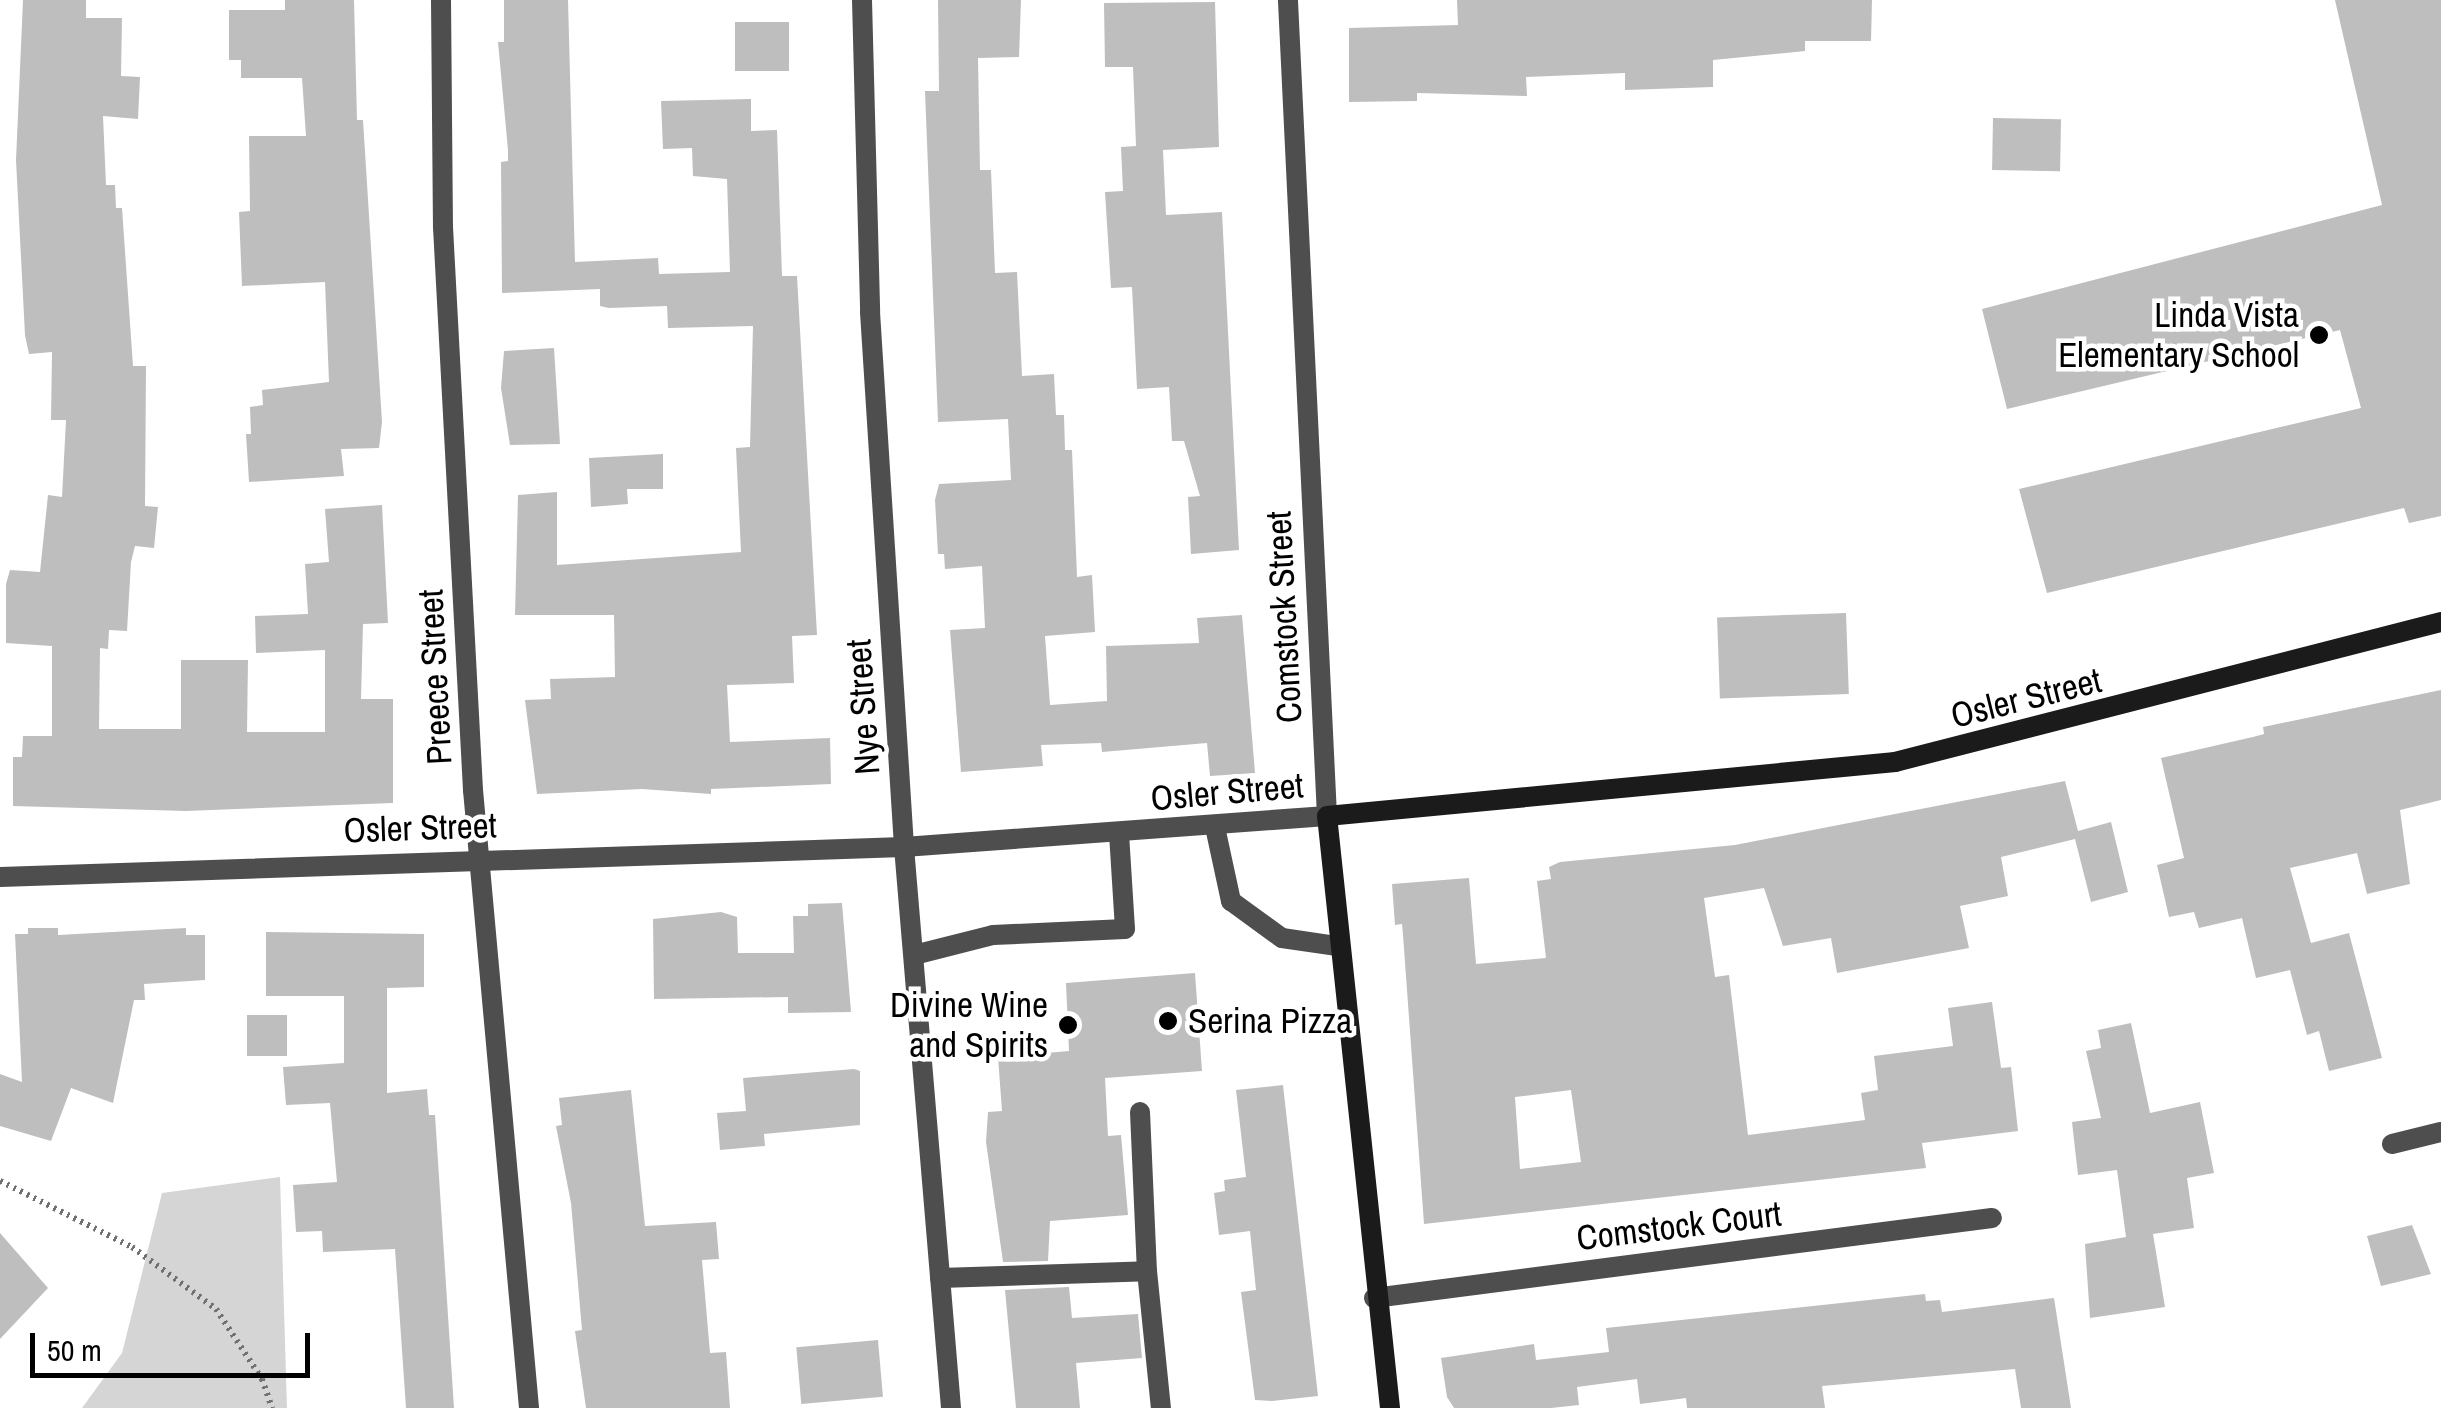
<!DOCTYPE html>
<html>
<head>
<meta charset="utf-8">
<style>
	body { margin:0 }
	#map { position:relative; width:2441px; height:1408px; overflow:hidden; background:#fff; font-family:"Archivo Narrow",sans-serif }
	div>[style] { position:absolute }
	.green>* { inset:0; background:#d5d5d5 }
	.building>* { inset:0; background:#bebebe; transform-origin:0 0 }
	.path>* { height:6px; margin-top:-3px; transform-origin:0; background:repeating-linear-gradient(90deg,#707070 0 2.5px,transparent 0 7.5px) }
	.lane>* { height:20px; margin:-10px; padding:0 10px; transform-origin:10px; border-radius:10px; background:#4e4e4e }
	.street>* { height:20px; margin:-10px; padding:0 10px; transform-origin:10px; border-radius:10px; background:#4e4e4e }
	.secondary>* { height:20px; margin:-10px; padding:0 10px; transform-origin:10px; border-radius:10px; background:#1b1b1b }
	.dots>* { width:28px; height:28px; translate:-50% -50%; box-sizing:border-box; border:5px solid #fff; border-radius:50% }
	span { translate:-50% -50%; white-space:nowrap; text-align:center; line-height:1.15; -webkit-text-stroke:9px #fff; paint-order:stroke }
	.poi-label { font-size:35px; color:#000 }
	.right { translate:-100% -50%; text-align:right }
	.left { translate:0 -50%; text-align:left }
	.street-label { font-size:35px; color:#000 }
	.scale { position:absolute; left:30px; top:1333px; width:280px; height:45px; box-sizing:border-box; border:5px solid #000; border-top:0; padding-left:12px; font-size:30px; line-height:35px; white-space:nowrap; color:#000; -webkit-text-stroke:8px #fff; paint-order:stroke }
</style>
</head>
<body>
<div id="map">
	<div class="green">
		<i style="clip-path:polygon(280px 1177px,287px 1408px,82px 1408px,122px 1353px,162px 1193px)"></i>
	</div>
	<div class="building">
		<i style="clip-path:polygon(23px 0,86px 0,86px 18px,122px 18px,121px 76px,140px 77px,138px 119px,103px 116px,106px 185px,115px 185px,116px 208px,122px 208px,133px 366px,146px 366px,145px 506px,158px 507px,154px 548px,135px 546px,131px 562px,127px 631px,109px 630px,108px 649px,100px 648px,99px 729px,181px 729px,181px 660px,248px 660px,247px 732px,325px 732px,325px 650px,256px 653px,255px 616px,308px 614px,305px 564px,329px 562px,325px 509px,382px 505px,388px 623px,363px 624px,361px 699px,393px 699px,393px 803px,186px 811px,13px 806px,13px 757px,22px 757px,23px 736px,52px 736px,52px 646px,6px 643px,6px 584px,10px 570px,40px 572px,48px 495px,62px 497px,66px 420px,51px 420px,52px 352px,29px 354px,25px 335px,16px 160px)"></i>
		<i style="clip-path:polygon(285px 0,354px 0,357px 120px,363px 120px,382px 422px,379px 448px,341px 449px,344px 476px,249px 482px,246px 434px,251px 434px,250px 407px,263px 405px,262px 390px,329px 382px,325px 282px,242px 286px,239px 212px,250px 211px,249px 136px,306px 136px,302px 78px,241px 78px,241px 60px,229px 60px,229px 10px,285px 10px)"></i>
		<i style="clip-path:polygon(504px 0,568px 0,575px 262px,658px 258px,659px 274px,730px 272px,727px 179px,693px 176px,692px 148px,663px 149px,661px 101px,751px 99px,751px 131px,777px 130px,782px 276px,797px 276px,817px 635px,792px 636px,794px 683px,727px 685px,730px 742px,830px 738px,831px 784px,711px 789px,711px 794px,642px 789px,537px 794px,525px 700px,551px 699px,550px 679px,615px 677px,614px 615px,515px 615px,518px 495px,557px 492px,557px 565px,741px 552px,736px 448px,750px 447px,753px 326px,668px 328px,667px 306px,609px 308px,600px 306px,600px 289px,502px 293px,501px 162px,508px 161px,508px 150px,498px 42px,504px 42px)"></i>
		<i style="clip-path:polygon(938px 0,1021px 0,1019px 57px,978px 58px,980px 170px,991px 170px,995px 273px,1017px 272px,1022px 376px,1054px 374px,1056px 415px,1064px 415px,1065px 450px,1072px 450px,1077px 577px,1092px 575px,1095px 632px,1045px 636px,1050px 705px,1107px 701px,1106px 646px,1199px 643px,1197px 618px,1242px 615px,1255px 773px,1210px 776px,1207px 743px,1102px 752px,1101px 743px,1041px 745px,1043px 766px,961px 772px,950px 630px,985px 628px,982px 566px,945px 569px,944px 554px,938px 554px,935px 500px,939px 484px,1011px 480px,1008px 419px,938px 422px,925px 91px,939px 91px)"></i>
		<i style="clip-path:polygon(1457px 0,1872px 0,1871px 41px,1805px 41px,1805px 51px,1713px 60px,1713px 87px,1625px 90px,1625px 73px,1526px 77px,1527px 96px,1417px 93px,1417px 101px,1349px 102px,1349px 28px,1458px 25px)"></i>
		<i style="clip-path:polygon(2335px 0,2441px 0,2441px 516px,2409px 523px,2404px 508px,2047px 593px,2019px 489px,2361px 408px,2340px 330px,2007px 409px,1982px 309px,2382px 205px)"></i>
		<i style="clip-path:polygon(1215px 2px,1219px 147px,1163px 150px,1166px 215px,1222px 212px,1239px 550px,1191px 554px,1188px 497px,1200px 496px,1184px 441px,1172px 441px,1169px 387px,1137px 389px,1132px 287px,1111px 288px,1105px 192px,1123px 191px,1121px 147px,1136px 146px,1133px 67px,1105px 67px,1104px 3px)"></i>
		<i style="left:789px;top:22px;width:49px;height:54px;rotate:90deg"></i>
		<i style="left:1993px;top:118px;width:68px;height:52px;rotate:1deg"></i>
		<i style="clip-path:polygon(554px 348px,560px 444px,510px 445px,501px 388px,504px 351px)"></i>
		<i style="clip-path:polygon(663px 454px,663px 489px,627px 489px,628px 504px,591px 507px,589px 458px)"></i>
		<i style="left:1846px;top:613px;width:81px;height:129px;rotate:88deg"></i>
		<i style="clip-path:polygon(2441px 690px,2441px 800px,2400px 810px,2410px 884px,2367px 894px,2357px 853px,2290px 868px,2311px 943px,2349px 933px,2382px 1058px,2329px 1071px,2319px 1031px,2307px 1035px,2290px 970px,2256px 978px,2242px 918px,2199px 928px,2194px 912px,2169px 917px,2157px 865px,2184px 858px,2161px 758px,2253px 737px,2264px 734px,2263px 727px)"></i>
		<i style="clip-path:polygon(evenodd,2065px 781px,2078px 831px,2111px 822px,2128px 892px,2091px 902px,2075px 839px,2001px 857px,2008px 896px,1960px 906px,1969px 948px,1837px 973px,1831px 938px,1783px 946px,1764px 888px,1704px 898px,1715px 977px,1729px 975px,1748px 1135px,1865px 1120px,1861px 1093px,1878px 1090px,1874px 1056px,1953px 1046px,1948px 1008px,1992px 1002px,2001px 1068px,2011px 1067px,2018px 1131px,1922px 1143px,1926px 1168px,1424px 1224px,1403px 935px,1402px 924px,1395px 925px,1392px 884px,1469px 878px,1476px 964px,1546px 958px,1537px 881px,1551px 879px,1549px 867px,1560px 862px,1735px 845px,2065px 781px,1571px 1090px,1581px 1162px,1520px 1169px,1515px 1097px,1571px 1090px)"></i>
		<i style="clip-path:polygon(842px 903px,851px 1012px,788px 1013px,788px 997px,654px 999px,653px 919px,721px 912px,737px 917px,738px 953px,794px 953px,793px 916px,808px 916px,808px 904px)"></i>
		<i style="clip-path:polygon(28px 928px,58px 928px,58px 935px,186px 928px,186px 935px,205px 935px,205px 980px,144px 984px,145px 1000px,134px 1000px,113px 1103px,71px 1088px,51px 1141px,0 1126px,0 1074px,22px 1082px,15px 934px,28px 934px)"></i>
		<i style="clip-path:polygon(266px 932px,424px 934px,424px 987px,387px 988px,387px 1093px,427px 1089px,429px 1115px,435px 1115px,454px 1408px,406px 1408px,395px 1249px,323px 1252px,322px 1231px,296px 1232px,293px 1185px,337px 1182px,330px 1103px,286px 1105px,283px 1067px,344px 1063px,344px 996px,266px 996px)"></i>
		<i style="clip-path:polygon(1195px 973px,1202px 1071px,1105px 1078px,1108px 1136px,1121px 1135px,1128px 1215px,1050px 1221px,1048px 1261px,1003px 1262px,986px 1142px,988px 1112px,1002px 1111px,998px 1057px,1069px 1051px,1066px 983px)"></i>
		<i style="left:287px;top:1015px;width:41px;height:40px;rotate:90deg"></i>
		<i style="clip-path:polygon(2131px 1023px,2150px 1113px,2200px 1102px,2214px 1173px,2187px 1178px,2194px 1228px,2153px 1234px,2165px 1307px,2090px 1318px,2085px 1244px,2126px 1237px,2117px 1170px,2078px 1175px,2072px 1122px,2101px 1118px,2086px 1051px,2101px 1048px,2098px 1030px)"></i>
		<i style="clip-path:polygon(854px 1069px,860px 1071px,860px 1125px,764px 1134px,765px 1146px,720px 1150px,717px 1113px,746px 1111px,743px 1078px)"></i>
		<i style="clip-path:polygon(1283px 1085px,1318px 1396px,1272px 1401px,1255px 1400px,1241px 1292px,1256px 1290px,1250px 1231px,1219px 1235px,1214px 1193px,1225px 1191px,1224px 1180px,1246px 1177px,1236px 1090px)"></i>
		<i style="clip-path:polygon(631px 1090px,645px 1226px,716px 1222px,719px 1259px,702px 1260px,710px 1353px,726px 1352px,730px 1408px,586px 1408px,575px 1331px,582px 1330px,571px 1203px,556px 1126px,562px 1125px,559px 1098px)"></i>
		<i style="clip-path:polygon(2412px 1225px,2431px 1274px,2381px 1286px,2367px 1236px)"></i>
		<i style="clip-path:polygon(0 1233px,48px 1288px,0 1339px)"></i>
		<i style="clip-path:polygon(1069px 1287px,1072px 1318px,1138px 1314px,1142px 1358px,1076px 1363px,1080px 1408px,1016px 1408px,1005px 1290px)"></i>
		<i style="clip-path:polygon(1925px 1294px,1926px 1301px,1940px 1300px,1942px 1312px,2054px 1298px,2071px 1408px,2021px 1408px,2015px 1369px,1822px 1386px,1825px 1408px,1687px 1408px,1686px 1398px,1640px 1404px,1637px 1379px,1577px 1387px,1579px 1405px,1551px 1408px,1454px 1408px,1447px 1397px,1441px 1358px,1534px 1344px,1536px 1360px,1609px 1352px,1606px 1328px)"></i>
		<i style="left:878px;top:1340px;width:57px;height:82px;rotate:85deg"></i>
	</div>
	<div class="path">
		<i style="left:0;top:1181px;width:148px;rotate:26.6deg"></i>
		<i style="left:132px;top:1247px;width:104px;rotate:36.4deg"></i>
		<i style="left:216px;top:1309px;width:84px;rotate:56.7deg"></i>
		<i style="left:262px;top:1379px;width:31px;rotate:71deg"></i>
	</div>
	<div class="lane">
		<i style="left:1215px;top:827px;width:76px;rotate:77.8deg"></i>
		<i style="left:1231px;top:901px;width:63px;rotate:36deg"></i>
		<i style="left:1282px;top:938px;width:56px;rotate:8.3deg"></i>
		<i style="left:914px;top:955px;width:81px;rotate:-14.2deg"></i>
		<i style="left:993px;top:935px;width:132px;rotate:-2.6deg"></i>
		<i style="left:1125px;top:929px;width:95px;rotate:-93.6deg"></i>
		<i style="left:1140px;top:1112px;width:159px;rotate:87.5deg"></i>
		<i style="left:940px;top:1278px;width:207px;rotate:-1.9deg"></i>
		<i style="left:1147px;top:1271px;width:138px;rotate:84.2deg"></i>
	</div>
	<div class="street">
		<i style="left:441px;top:0;width:227px;rotate:89.5deg"></i>
		<i style="left:443px;top:227px;width:564px;rotate:86.95deg"></i>
		<i style="left:473px;top:790px;width:621px;rotate:84.82deg"></i>
		<i style="left:862px;top:0;width:312px;rotate:88.5deg"></i>
		<i style="left:870px;top:312px;width:536px;rotate:86.36deg"></i>
		<i style="left:904px;top:847px;width:563px;rotate:85.21deg"></i>
		<i style="left:0;top:877px;width:904px;rotate:-1.9deg"></i>
		<i style="left:904px;top:847px;width:424px;rotate:-4.2deg"></i>
		<i style="left:1327px;top:816px;width:817px;rotate:-92.74deg"></i>
		<i style="left:2392px;top:1144px;width:50px;rotate:-13.8deg"></i>
		<i style="left:1374px;top:1298px;width:623px;rotate:-7.38deg"></i>
	</div>
	<div class="secondary">
		<i style="left:1390px;top:1408px;width:595px;rotate:-96.07deg"></i>
		<i style="left:1327px;top:816px;width:571px;rotate:-5.43deg"></i>
		<i style="left:1895px;top:762px;width:564px;rotate:-14.38deg"></i>
	</div>
	<div class="dots">
		<i style="left:2319px;top:335px;background:#000"></i>
		<i style="left:1168px;top:1021px;background:#000"></i>
		<i style="left:1068px;top:1025px;background:#000"></i>
	</div>
	<div class="poi-label">
		<span class="right" style="left:2299px;top:335px">Linda Vista<br>Elementary School</span>
		<span class="right" style="left:1048px;top:1025px">Divine Wine<br>and Spirits</span>
		<span class="left" style="left:1188px;top:1021px">Serina Pizza</span>
	</div>
	<div class="street-label">
		<span style="left:1284px;top:617px;rotate:-93deg">Comstock Street</span>
		<span style="left:435px;top:677px;rotate:-93deg">Preece Street</span>
		<span style="left:2026px;top:698px;rotate:-14deg">Osler Street</span>
		<span style="left:863px;top:707px;rotate:-94deg">Nye Street</span>
		<span style="left:1227px;top:792px;rotate:-5deg">Osler Street</span>
		<span style="left:420px;top:828px;rotate:-2deg">Osler Street</span>
		<span style="left:1679px;top:1226px;rotate:-7deg">Comstock Court</span>
	</div>
	<div class="scale">50 m</div>
</div>
</body>
</html>
